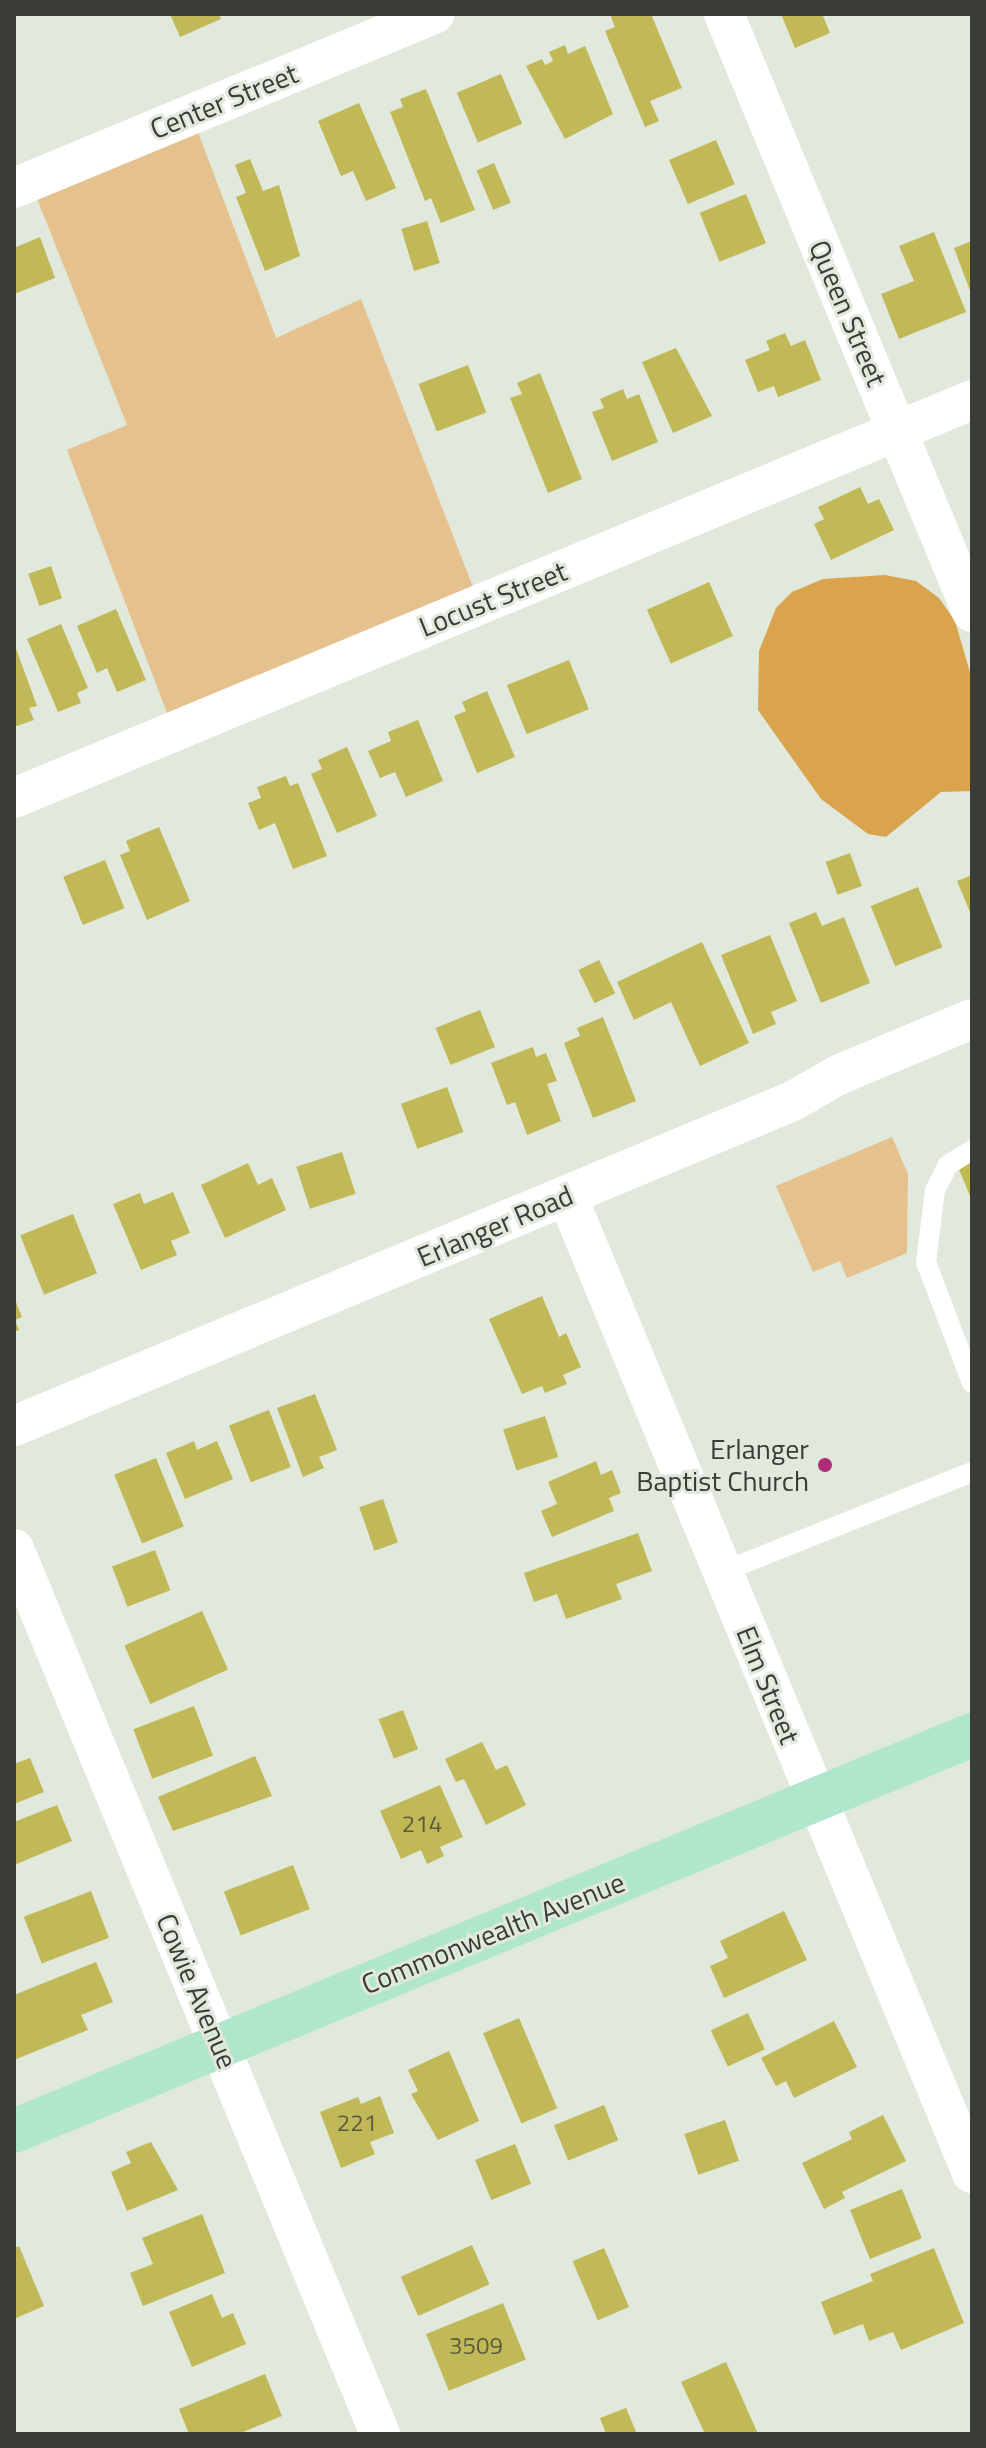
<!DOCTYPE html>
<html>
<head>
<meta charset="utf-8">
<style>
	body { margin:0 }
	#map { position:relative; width:986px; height:2448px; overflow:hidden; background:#e1e8dc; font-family:"Titillium Web",sans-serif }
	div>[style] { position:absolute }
	.green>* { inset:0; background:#e5c18e }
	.forest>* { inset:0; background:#daa44e }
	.building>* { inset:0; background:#c1b957; transform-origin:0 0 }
	.lane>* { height:20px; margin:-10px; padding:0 10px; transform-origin:10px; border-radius:10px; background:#fff }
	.street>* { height:40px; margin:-20px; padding:0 20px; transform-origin:20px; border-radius:20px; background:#fff }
	.primary>* { height:44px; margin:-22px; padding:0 22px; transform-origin:22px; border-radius:22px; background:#afe6cc }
	.dots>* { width:22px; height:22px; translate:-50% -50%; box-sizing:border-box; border:4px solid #e1e8dc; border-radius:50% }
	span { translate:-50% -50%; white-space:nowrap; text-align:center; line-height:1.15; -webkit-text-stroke:6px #e1e8dc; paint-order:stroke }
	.number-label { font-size:24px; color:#5b5b3f }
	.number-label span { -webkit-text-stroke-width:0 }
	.street-label { font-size:28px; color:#393c37 }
	.poi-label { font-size:28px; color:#393c37 }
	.right { translate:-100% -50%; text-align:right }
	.frame { position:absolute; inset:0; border:16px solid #393c37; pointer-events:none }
</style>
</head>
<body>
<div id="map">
	<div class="green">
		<i style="clip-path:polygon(191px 114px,276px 338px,361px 299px,480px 605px,174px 731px,67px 450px,127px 425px,30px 181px)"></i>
		<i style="clip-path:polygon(892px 1137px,908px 1174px,907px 1253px,847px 1278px,840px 1261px,813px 1272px,776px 1186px)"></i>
	</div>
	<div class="forest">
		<i style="clip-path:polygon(885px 575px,916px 581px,939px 598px,955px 621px,972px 679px,972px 791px,941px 792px,886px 837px,868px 834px,821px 799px,758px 710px,759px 651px,776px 608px,792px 592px,823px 579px)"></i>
	</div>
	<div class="building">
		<i style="clip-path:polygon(170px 14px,219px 14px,221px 19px,180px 37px)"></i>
		<i style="clip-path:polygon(610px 14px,651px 14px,682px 88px,650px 101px,659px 121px,645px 127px,605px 31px,615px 27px)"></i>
		<i style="clip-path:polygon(781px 14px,829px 14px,823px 16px,830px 33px,795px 48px)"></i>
		<i style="clip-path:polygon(565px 45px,568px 54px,585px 46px,613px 114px,565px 139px,526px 66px,542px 59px,545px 65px,553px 61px,549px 52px)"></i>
		<i style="left:501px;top:74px;width:54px;height:48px;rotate:67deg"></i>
		<i style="clip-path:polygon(426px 89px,475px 210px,441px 223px,431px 198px,425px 201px,390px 112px,403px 107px,400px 99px)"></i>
		<i style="clip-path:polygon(359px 103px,396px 188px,366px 201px,353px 171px,341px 176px,318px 121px)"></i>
		<i style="left:716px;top:140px;width:48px;height:51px;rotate:67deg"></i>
		<i style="clip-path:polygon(250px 159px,263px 191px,279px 185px,300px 256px,265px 271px,236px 197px,246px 193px,235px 165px)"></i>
		<i style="left:494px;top:163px;width:43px;height:19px;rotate:67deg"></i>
		<i style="left:746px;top:194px;width:53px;height:50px;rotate:68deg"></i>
		<i style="left:427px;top:221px;width:44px;height:27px;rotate:73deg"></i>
		<i style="clip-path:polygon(934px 232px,966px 312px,899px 339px,881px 294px,914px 281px,899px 246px)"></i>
		<i style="clip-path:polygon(40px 237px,55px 278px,14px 294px,14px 248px)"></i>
		<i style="clip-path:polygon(972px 241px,972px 296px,954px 248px)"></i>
		<i style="clip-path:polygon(785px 333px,791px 346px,805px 340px,821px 380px,778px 397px,774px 386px,758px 392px,745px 360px,770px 350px,766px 341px)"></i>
		<i style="clip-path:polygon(676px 348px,712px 416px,673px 433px,642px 362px)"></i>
		<i style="left:468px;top:365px;width:51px;height:53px;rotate:69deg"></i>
		<i style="clip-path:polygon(540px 373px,582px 479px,548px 493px,510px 398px,522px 394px,517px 383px)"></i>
		<i style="clip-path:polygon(623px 389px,627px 399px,639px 394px,658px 442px,612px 461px,592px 412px,604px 408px,600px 399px)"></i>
		<i style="clip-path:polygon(860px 487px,868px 504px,879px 499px,894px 530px,831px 560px,814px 524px,824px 519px,818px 507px)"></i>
		<i style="left:51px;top:566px;width:34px;height:24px;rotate:71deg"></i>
		<i style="left:709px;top:582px;width:59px;height:68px;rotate:66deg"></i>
		<i style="clip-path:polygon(116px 609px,146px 680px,117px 692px,107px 668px,97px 673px,77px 626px)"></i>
		<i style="clip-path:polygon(61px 624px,88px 688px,77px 693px,81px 703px,58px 712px,27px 639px)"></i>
		<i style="clip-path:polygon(14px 643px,37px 706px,29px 708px,34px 720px,14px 727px)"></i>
		<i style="left:569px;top:660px;width:53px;height:67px;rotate:68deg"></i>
		<i style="clip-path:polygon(487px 691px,515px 757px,477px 773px,454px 716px,466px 711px,462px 702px)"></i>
		<i style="clip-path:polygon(418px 720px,443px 781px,406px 797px,395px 772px,380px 778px,368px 751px,391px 741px,388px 732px)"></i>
		<i style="clip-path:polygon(347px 747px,377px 816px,337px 833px,311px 774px,322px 769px,318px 760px)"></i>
		<i style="clip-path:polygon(286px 776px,290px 786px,298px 783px,327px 856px,293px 869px,275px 823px,259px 830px,248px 803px,261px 798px,257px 787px)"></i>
		<i style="clip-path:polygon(159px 827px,190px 901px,147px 920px,120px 855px,130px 851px,126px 841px)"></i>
		<i style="left:850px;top:853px;width:35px;height:26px;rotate:70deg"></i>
		<i style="left:105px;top:860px;width:52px;height:45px;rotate:68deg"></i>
		<i style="clip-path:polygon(972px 875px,972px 917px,957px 881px)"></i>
		<i style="left:918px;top:887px;width:65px;height:51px;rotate:68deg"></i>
		<i style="clip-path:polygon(816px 912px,822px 926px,844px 917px,870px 983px,821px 1003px,789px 923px)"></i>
		<i style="clip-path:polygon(770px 935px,797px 1001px,771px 1012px,776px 1024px,753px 1034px,721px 955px)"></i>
		<i style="clip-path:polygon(702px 942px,749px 1043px,700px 1066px,671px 1002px,634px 1020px,617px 982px)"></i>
		<i style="left:599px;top:960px;width:37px;height:23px;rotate:64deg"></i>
		<i style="left:480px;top:1010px;width:40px;height:48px;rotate:68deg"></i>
		<i style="clip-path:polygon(603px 1017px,636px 1101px,593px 1118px,564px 1043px,580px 1036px,577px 1028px)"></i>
		<i style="clip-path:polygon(533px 1047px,536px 1057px,546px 1053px,557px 1081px,547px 1084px,561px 1121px,527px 1135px,515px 1102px,507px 1105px,491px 1063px)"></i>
		<i style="left:447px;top:1087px;width:48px;height:49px;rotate:70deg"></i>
		<i style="left:342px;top:1152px;width:44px;height:48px;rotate:72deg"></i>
		<i style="clip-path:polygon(972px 1162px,972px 1201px,958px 1167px)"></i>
		<i style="clip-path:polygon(248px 1163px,258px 1185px,272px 1178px,286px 1210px,225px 1238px,201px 1185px)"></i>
		<i style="clip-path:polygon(173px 1192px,190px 1233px,171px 1241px,177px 1255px,141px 1270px,113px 1204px,140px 1193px,144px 1204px)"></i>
		<i style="left:73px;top:1214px;width:64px;height:57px;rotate:68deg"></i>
		<i style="clip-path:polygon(542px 1296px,559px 1337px,566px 1333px,581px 1367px,563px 1375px,567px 1384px,545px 1393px,542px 1386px,522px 1394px,489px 1319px)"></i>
		<i style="clip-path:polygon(14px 1297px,22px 1317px,15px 1320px,19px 1330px,14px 1332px)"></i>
		<i style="clip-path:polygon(315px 1394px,337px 1450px,319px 1457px,324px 1468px,303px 1477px,277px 1408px)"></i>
		<i style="left:269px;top:1410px;width:61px;height:43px;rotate:69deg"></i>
		<i style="left:545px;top:1416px;width:43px;height:44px;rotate:72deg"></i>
		<i style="clip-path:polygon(194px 1441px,197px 1450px,217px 1441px,233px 1479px,185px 1499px,166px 1453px)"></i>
		<i style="left:156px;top:1458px;width:74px;height:45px;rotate:68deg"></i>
		<i style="clip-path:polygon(596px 1461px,601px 1475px,612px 1470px,621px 1493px,609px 1498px,614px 1511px,552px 1537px,541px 1511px,557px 1504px,548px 1482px)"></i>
		<i style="left:383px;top:1499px;width:46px;height:25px;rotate:71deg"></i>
		<i style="clip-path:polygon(638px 1533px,652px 1571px,616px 1584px,622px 1599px,566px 1619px,557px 1594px,534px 1602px,524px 1573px)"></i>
		<i style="left:155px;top:1550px;width:43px;height:46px;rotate:69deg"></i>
		<i style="left:202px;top:1611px;width:64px;height:85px;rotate:66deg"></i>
		<i style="left:194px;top:1706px;width:53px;height:65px;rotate:69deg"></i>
		<i style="left:403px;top:1710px;width:42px;height:26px;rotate:69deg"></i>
		<i style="clip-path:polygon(482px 1742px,496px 1770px,507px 1765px,526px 1805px,486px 1825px,464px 1779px,456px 1782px,445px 1759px)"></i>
		<i style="clip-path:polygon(255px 1756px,272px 1796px,173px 1831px,158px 1797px)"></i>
		<i style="clip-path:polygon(30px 1758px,44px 1792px,14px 1804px,14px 1764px)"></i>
		<i style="clip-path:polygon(440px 1785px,463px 1837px,440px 1847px,444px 1856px,427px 1864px,421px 1850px,401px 1859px,380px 1811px)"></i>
		<i style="clip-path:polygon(57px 1805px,72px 1841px,14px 1865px,14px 1822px)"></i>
		<i style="left:293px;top:1865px;width:47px;height:74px;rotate:69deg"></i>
		<i style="left:91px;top:1891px;width:50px;height:72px;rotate:69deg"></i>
		<i style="clip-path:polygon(784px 1911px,807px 1960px,724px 1998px,710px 1966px,728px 1958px,720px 1941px)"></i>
		<i style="clip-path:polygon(96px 1962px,113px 2002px,81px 2015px,88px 2030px,14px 2060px,14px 1995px)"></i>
		<i style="left:748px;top:2013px;width:40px;height:41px;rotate:65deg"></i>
		<i style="left:519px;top:2018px;width:98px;height:39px;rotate:67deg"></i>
		<i style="clip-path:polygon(834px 2021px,857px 2067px,794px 2098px,786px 2081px,776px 2086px,761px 2058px)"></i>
		<i style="clip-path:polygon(449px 2051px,479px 2121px,438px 2140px,411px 2094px,418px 2091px,408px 2070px)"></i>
		<i style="clip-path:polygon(380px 2096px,394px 2133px,370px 2142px,375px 2154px,341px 2168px,320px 2112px,358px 2097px,361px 2104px)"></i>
		<i style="left:604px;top:2105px;width:38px;height:54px;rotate:68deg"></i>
		<i style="clip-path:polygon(883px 2115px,906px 2161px,842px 2192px,845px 2198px,824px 2209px,802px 2163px,852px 2139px,849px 2132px)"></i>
		<i style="left:725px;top:2120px;width:43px;height:43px;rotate:71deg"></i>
		<i style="clip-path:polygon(151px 2142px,178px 2190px,127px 2211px,111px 2172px,131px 2163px,126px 2152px)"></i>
		<i style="left:515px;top:2144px;width:43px;height:43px;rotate:68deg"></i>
		<i style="left:902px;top:2189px;width:53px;height:56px;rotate:68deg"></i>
		<i style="clip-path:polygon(202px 2214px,225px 2273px,143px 2306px,130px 2273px,153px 2264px,142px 2238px)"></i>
		<i style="left:472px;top:2245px;width:43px;height:78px;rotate:66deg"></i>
		<i style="clip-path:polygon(19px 2246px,44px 2306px,14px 2319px,14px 2248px)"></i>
		<i style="left:604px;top:2248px;width:64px;height:34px;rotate:67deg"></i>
		<i style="clip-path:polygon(934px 2248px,964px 2323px,901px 2350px,893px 2332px,869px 2341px,863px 2324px,834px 2335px,821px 2302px,873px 2281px,870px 2274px)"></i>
		<i style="clip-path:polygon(212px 2294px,222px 2318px,233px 2313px,246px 2344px,192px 2367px,169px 2312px)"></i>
		<i style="left:503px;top:2303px;width:61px;height:83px;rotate:68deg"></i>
		<i style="clip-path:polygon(726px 2362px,758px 2434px,705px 2434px,681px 2382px)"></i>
		<i style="clip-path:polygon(265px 2374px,282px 2416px,238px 2434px,189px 2434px,179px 2409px)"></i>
		<i style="clip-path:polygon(626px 2408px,637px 2434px,606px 2434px,600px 2418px)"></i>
	</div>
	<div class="lane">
		<i style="left:972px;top:1150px;width:28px;rotate:148deg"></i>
		<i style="left:948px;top:1165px;width:29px;rotate:117deg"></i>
		<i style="left:935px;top:1191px;width:72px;rotate:97.2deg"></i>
		<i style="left:926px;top:1262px;width:129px;rotate:69.2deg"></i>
		<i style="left:722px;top:1572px;width:269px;rotate:-21.8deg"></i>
	</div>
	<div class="street">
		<i style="left:724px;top:14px;width:647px;rotate:67.48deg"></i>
		<i style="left:14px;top:188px;width:455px;rotate:-22.5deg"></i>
		<i style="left:14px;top:798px;width:1037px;rotate:-22.56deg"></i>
		<i style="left:567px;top:1196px;width:1058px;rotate:67.48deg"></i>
		<i style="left:14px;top:1426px;width:844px;rotate:-22.65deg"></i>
		<i style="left:793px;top:1101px;width:52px;rotate:-30deg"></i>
		<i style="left:838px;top:1075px;width:145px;rotate:-22.7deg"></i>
		<i style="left:14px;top:1549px;width:958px;rotate:67.53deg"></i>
	</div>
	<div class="primary">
		<i style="left:14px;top:2131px;width:1037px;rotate:-22.46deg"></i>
	</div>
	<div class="dots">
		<i style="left:825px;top:1465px;background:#af2c77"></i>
	</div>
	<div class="number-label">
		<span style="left:422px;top:1824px">214</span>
		<span style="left:357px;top:2123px">221</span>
		<span style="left:476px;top:2346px">3509</span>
	</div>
	<div class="street-label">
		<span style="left:224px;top:101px;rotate:-22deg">Center Street</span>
		<span style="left:848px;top:313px;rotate:67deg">Queen Street</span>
		<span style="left:493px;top:599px;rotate:-22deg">Locust Street</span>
		<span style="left:495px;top:1226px;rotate:-23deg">Erlanger Road</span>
		<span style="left:768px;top:1685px;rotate:68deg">Elm Street</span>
		<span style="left:493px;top:1933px;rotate:-22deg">Commonwealth Avenue</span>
		<span style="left:197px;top:1991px;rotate:67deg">Cowie Avenue</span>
	</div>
	<div class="poi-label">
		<span class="right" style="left:809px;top:1465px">Erlanger<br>Baptist Church</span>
	</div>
	<div class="frame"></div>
</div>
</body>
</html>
